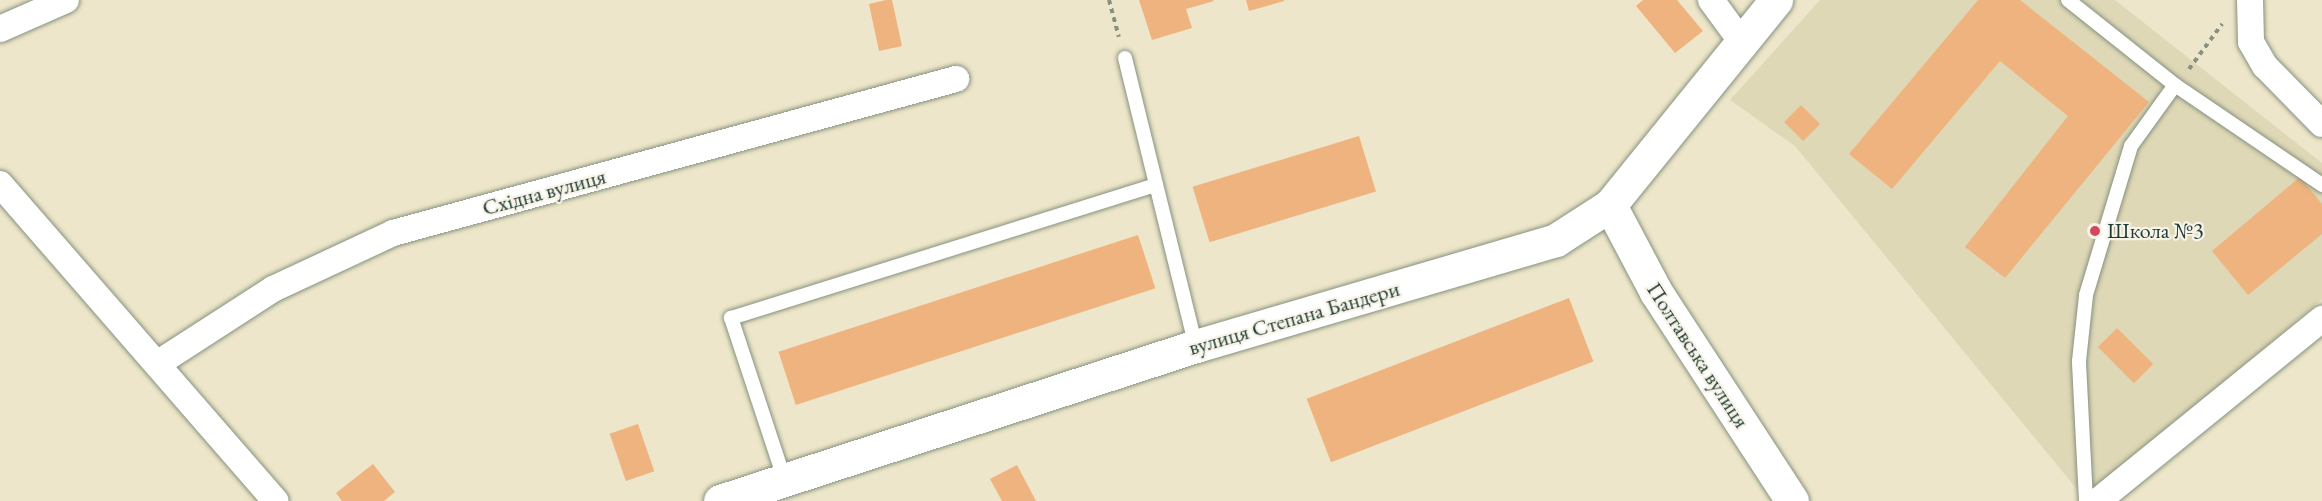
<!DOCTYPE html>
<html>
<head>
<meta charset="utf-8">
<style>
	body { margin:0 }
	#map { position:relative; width:2322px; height:501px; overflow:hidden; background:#ede6ca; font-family:"EB Garamond",serif }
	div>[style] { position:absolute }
	.built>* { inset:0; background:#dfd8b7 }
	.building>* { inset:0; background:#eeb37e; transform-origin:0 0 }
	.path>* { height:4px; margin-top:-2px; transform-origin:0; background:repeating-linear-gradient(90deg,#86927f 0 4.5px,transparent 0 9px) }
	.roads { filter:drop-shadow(0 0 2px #86927f) drop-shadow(0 0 2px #86927f) }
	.service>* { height:14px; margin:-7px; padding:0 7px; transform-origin:7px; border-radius:7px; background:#fff }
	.minor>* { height:26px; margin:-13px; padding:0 13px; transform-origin:13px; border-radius:13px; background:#fff }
	.tertiary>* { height:33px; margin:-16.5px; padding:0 16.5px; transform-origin:16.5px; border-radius:16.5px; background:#fff }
	.dots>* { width:16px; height:16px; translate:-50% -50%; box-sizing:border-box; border:3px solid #f7f3e8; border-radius:50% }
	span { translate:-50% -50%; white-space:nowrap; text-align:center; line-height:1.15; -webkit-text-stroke:4.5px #f7f3e8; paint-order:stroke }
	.street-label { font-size:22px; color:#1f3d34 }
	.poi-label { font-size:22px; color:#1f3d34 }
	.left { translate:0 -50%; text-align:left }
</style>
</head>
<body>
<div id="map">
	<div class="built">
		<i style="clip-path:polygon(1820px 0,2115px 0,2322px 163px,2322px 299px,2085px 499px,1795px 146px,1730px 100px)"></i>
	</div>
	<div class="building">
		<i style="clip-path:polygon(886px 0,892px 0,902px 46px,879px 51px,869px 4px)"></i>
		<i style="clip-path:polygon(1139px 0,1213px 0,1214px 1px,1186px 9px,1192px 28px,1152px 40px)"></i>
		<i style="clip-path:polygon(1246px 0,1284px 0,1284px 1px,1249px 11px)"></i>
		<i style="clip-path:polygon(1643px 0,1677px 0,1703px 31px,1675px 53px,1636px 6px)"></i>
		<i style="clip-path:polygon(1978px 0,2020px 0,2149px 102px,2005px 278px,1965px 247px,2068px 116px,2000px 61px,1892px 189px,1849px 154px)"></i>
		<i style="left:1801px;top:105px;width:27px;height:24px;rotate:45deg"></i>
		<i style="left:1359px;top:136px;width:58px;height:174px;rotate:73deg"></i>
		<i style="clip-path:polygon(2300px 177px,2322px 204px,2322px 234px,2248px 295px,2212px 251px)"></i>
		<i style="left:1138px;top:235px;width:56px;height:378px;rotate:72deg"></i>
		<i style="left:1569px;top:298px;width:68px;height:281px;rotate:69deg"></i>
		<i style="left:2117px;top:328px;width:51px;height:27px;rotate:45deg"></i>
		<i style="left:638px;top:424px;width:50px;height:30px;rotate:71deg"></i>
		<i style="clip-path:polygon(373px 464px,395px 492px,384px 501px,342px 501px,336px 493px)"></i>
		<i style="clip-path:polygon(1017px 465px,1036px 501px,1002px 501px,990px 479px)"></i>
	</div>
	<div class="path">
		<i style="left:1109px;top:0;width:38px;rotate:75deg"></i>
		<i style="left:2189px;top:69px;width:56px;rotate:-53.7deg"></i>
	</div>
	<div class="roads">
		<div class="service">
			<i style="left:2068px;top:0;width:137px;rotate:38.5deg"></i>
			<i style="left:2175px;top:85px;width:178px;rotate:34.2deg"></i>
			<i style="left:1125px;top:58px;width:297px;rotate:76.2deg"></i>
			<i style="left:785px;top:481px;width:172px;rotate:-108.3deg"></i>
			<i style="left:731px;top:318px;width:445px;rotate:-17.4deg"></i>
			<i style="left:2086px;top:501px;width:140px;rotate:-92.9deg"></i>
			<i style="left:2079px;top:361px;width:66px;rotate:-83.9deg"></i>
			<i style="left:2086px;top:295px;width:156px;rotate:-73.2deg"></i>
			<i style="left:2131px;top:146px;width:75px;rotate:-54.2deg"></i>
		</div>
		<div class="minor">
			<i style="left:1711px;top:0;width:51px;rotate:53.8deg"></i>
			<i style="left:2250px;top:0;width:42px;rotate:88.6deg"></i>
			<i style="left:2251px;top:42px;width:28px;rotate:60deg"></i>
			<i style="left:2265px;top:66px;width:81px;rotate:45.5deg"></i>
			<i style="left:0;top:29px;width:72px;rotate:-23.7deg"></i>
			<i style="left:0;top:184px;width:420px;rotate:49deg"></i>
			<i style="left:157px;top:364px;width:138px;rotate:-32.9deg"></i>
			<i style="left:273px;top:289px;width:132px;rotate:-25deg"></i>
			<i style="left:393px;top:233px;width:584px;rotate:-15.3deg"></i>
			<i style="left:2098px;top:501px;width:289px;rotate:-39.1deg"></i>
		</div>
		<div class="tertiary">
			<i style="left:1610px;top:205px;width:98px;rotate:62.1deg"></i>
			<i style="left:1656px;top:292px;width:249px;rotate:56.9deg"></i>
			<i style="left:720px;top:501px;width:501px;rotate:-18.04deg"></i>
			<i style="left:1196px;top:346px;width:375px;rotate:-16.4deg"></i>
			<i style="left:1556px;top:240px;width:64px;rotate:-32.9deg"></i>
			<i style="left:1610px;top:205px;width:264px;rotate:-51deg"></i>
		</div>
	</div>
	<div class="dots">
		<i style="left:2095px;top:231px;background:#d1495b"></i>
	</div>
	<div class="street-label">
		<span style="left:544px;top:192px;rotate:-15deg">Східна вулиця</span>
		<span style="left:1294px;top:318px;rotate:-16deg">вулиця Степана Бандери</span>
		<span style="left:1698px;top:355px;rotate:57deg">Полтавська вулиця</span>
	</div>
	<div class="poi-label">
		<span class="left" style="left:2107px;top:231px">Школа №3</span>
	</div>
</div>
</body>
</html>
